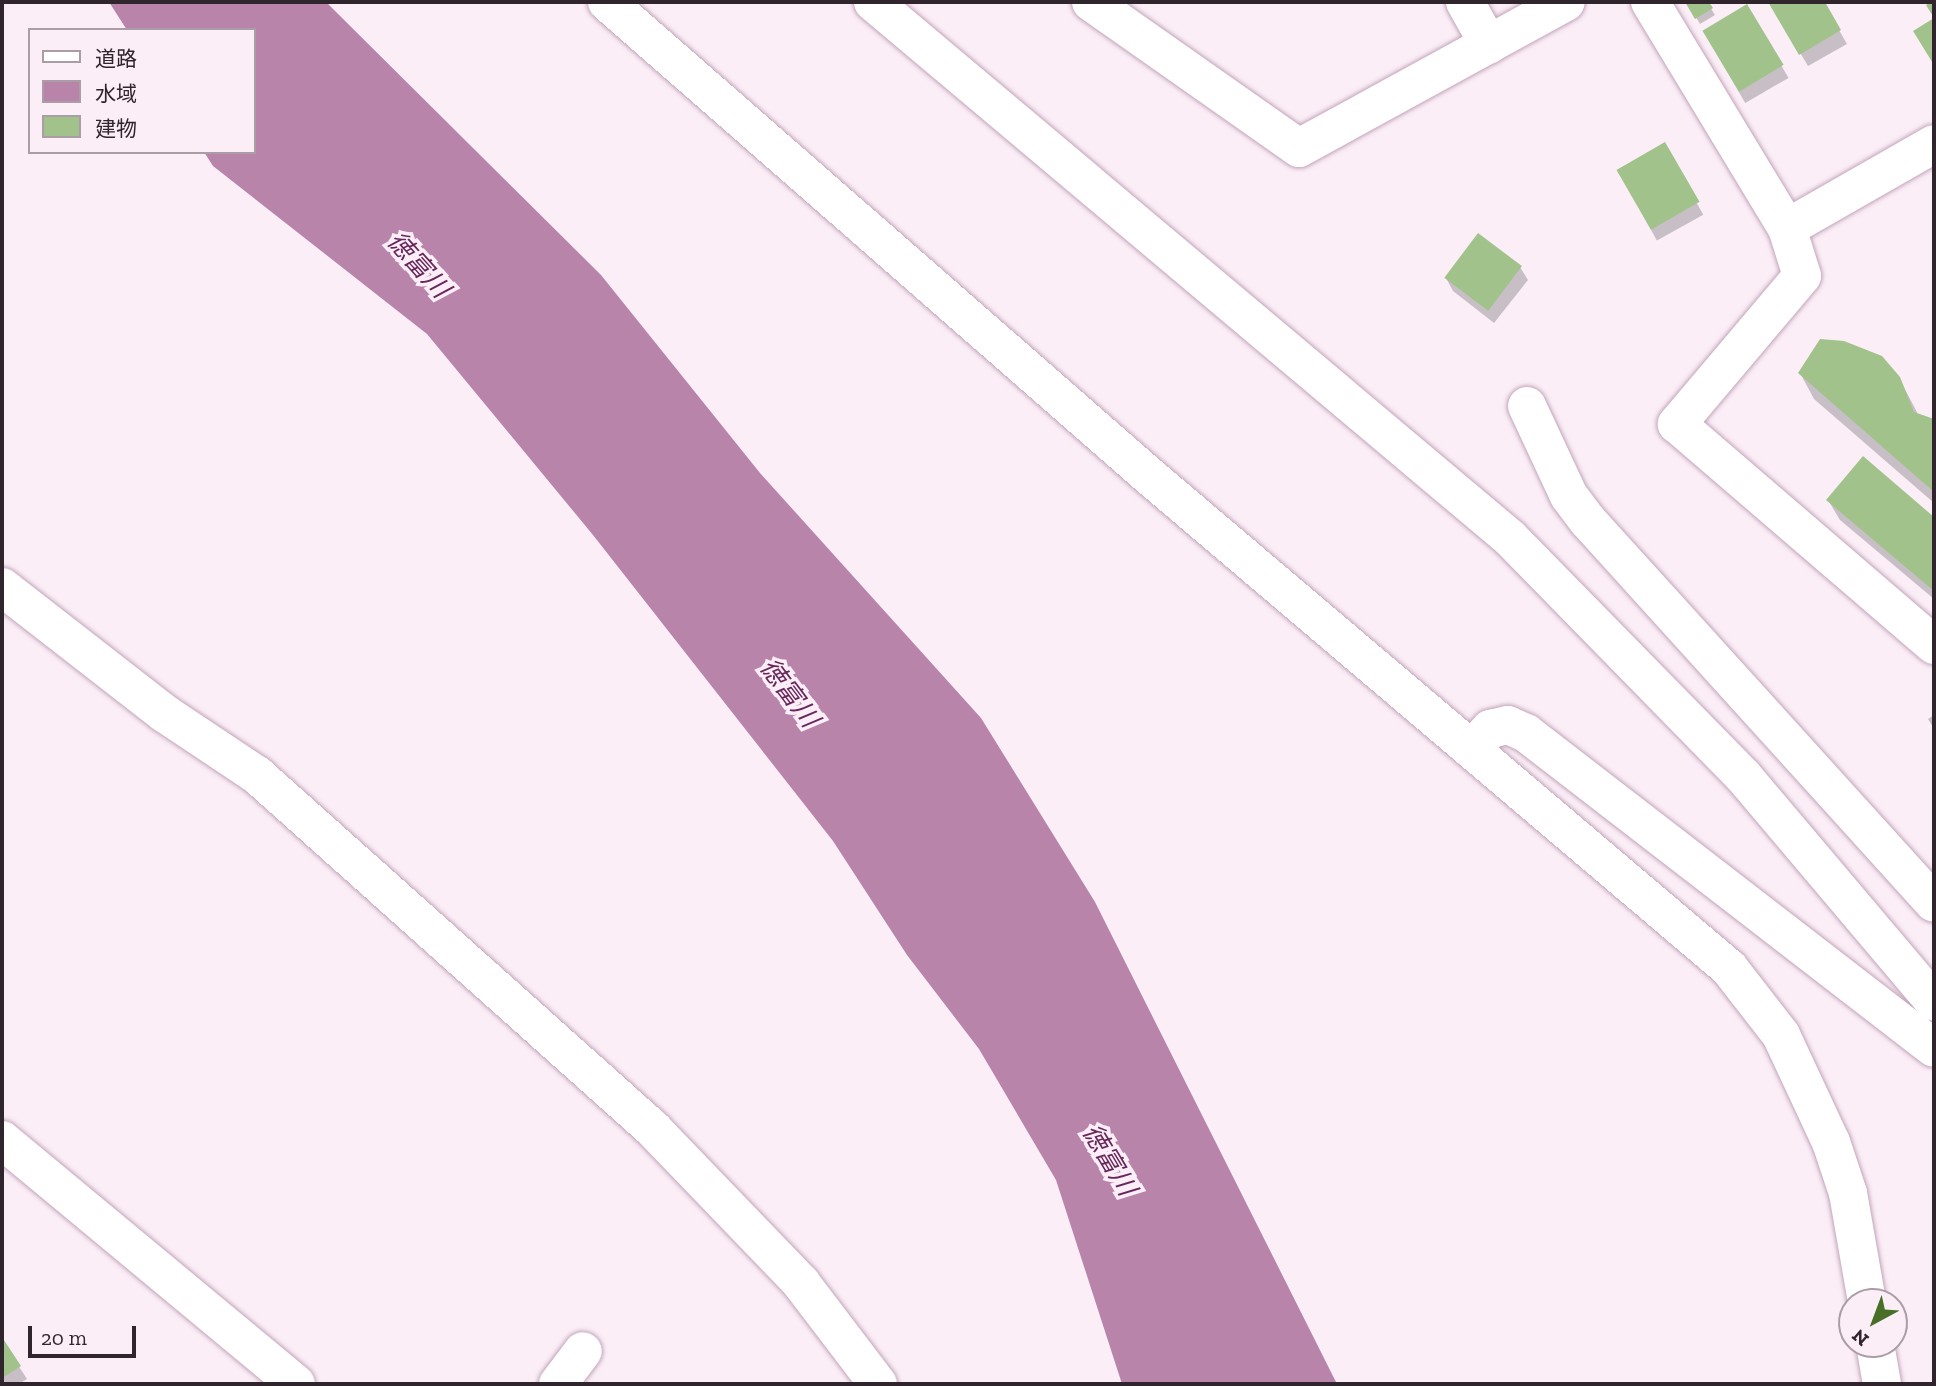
<!DOCTYPE html>
<html>
<head>
<meta charset="utf-8">
<style>
	body { margin:0 }
	#map { position:relative; width:1936px; height:1386px; overflow:hidden; background:#fbeef7; font-family:"Zilla Slab","Noto Sans JP",serif }
	div>[style] { position:absolute }
	.water>* { inset:0; background:#b984aa }
	.shadow>* { inset:0; background:#0003; transform-origin:0 0 }
	.building>* { inset:0; background:#a1c28b; transform-origin:0 0 }
	.roads { filter:drop-shadow(0 0 2px #c3a4b9) drop-shadow(0 0 2px #c3a4b9) }
	.minor>* { height:38px; margin:-19px; padding:0 19px; transform-origin:19px; border-radius:19px; background:#fff }
	span { translate:-50% -50%; white-space:nowrap; text-align:center; line-height:1.15; -webkit-text-stroke:7px #fbeef7; paint-order:stroke }
	.water-label { font-size:26px; color:#68275a; font-style:italic }
	.frame { position:absolute; inset:0; border:4px solid #30242d; pointer-events:none }
	.legend { position:absolute; left:28px; top:28px; width:228px; height:126px; box-sizing:border-box; background:#fbeef7; border:2px solid #aa9da6; margin:0; padding:9px 12px; list-style:none; font-size:21px; color:#30242d }
	.legend li { display:flex; align-items:center; gap:14px; height:35px }
	.legend b { width:35px; border:2px solid #aa9da6 }
	.north { position:absolute; left:1838px; top:1288px; width:70px; height:70px; box-sizing:border-box; background:#fbeef7; border:2px solid #aa9da6; border-radius:50%; rotate:221deg; font-size:19px; font-weight:700; line-height:28px; text-align:center; color:#30242d }
	.north::after { content:''; display:block; margin:auto; width:24px; height:32px; background:#486e28; clip-path:polygon(50% 0,100% 100%,50% 72%,0 100%) }
	.scale { position:absolute; left:28px; top:1326px; width:108px; height:32px; box-sizing:border-box; border:4px solid #30242d; border-top:0; padding-left:9px; font-size:21px; line-height:24px; white-space:nowrap; color:#30242d; -webkit-text-stroke:5px #fbeef7; paint-order:stroke }
</style>
</head>
<body>
<div id="map">
	<div class="water">
		<i style="clip-path:polygon(109px 2px,326px 2px,601px 275px,760px 473px,981px 718px,1095px 902px,1337px 1384px,1122px 1384px,1056px 1180px,979px 1049px,907px 955px,833px 841px,593px 535px,427px 334px,213px 166px,204px 152px,254px 152px,254px 30px,127px 30px)"></i>
	</div>
	<div class="shadow">
		<i style="clip-path:polygon(1687px 2px,1707px 2px,1715px 15px,1700px 24px)"></i>
		<i style="clip-path:polygon(1770px 2px,1823px 2px,1847px 44px,1808px 66px)"></i>
		<i style="left:1747px;top:6px;width:83px;height:50px;rotate:60deg"></i>
		<i style="left:1664px;top:144px;width:81px;height:53px;rotate:61deg"></i>
		<i style="clip-path:polygon(1520px 267px,1528px 280px,1494px 323px,1453px 291px,1446px 278px)"></i>
		<i style="clip-path:polygon(1800px 373px,1899px 378px,1919px 416px,1934px 423px,1934px 503px,1814px 399px)"></i>
		<i style="clip-path:polygon(1863px 459px,1934px 519px,1934px 599px,1840px 520px,1828px 500px)"></i>
		<i style="clip-path:polygon(1934px 715px,1934px 729px,1928px 719px)"></i>
		<i style="clip-path:polygon(2px 1340px,27px 1379px,19px 1384px,2px 1384px)"></i>
	</div>
	<div class="building">
		<i style="clip-path:polygon(1685px 2px,1709px 2px,1713px 8px,1695px 19px)"></i>
		<i style="clip-path:polygon(1768px 2px,1825px 2px,1841px 30px,1799px 55px)"></i>
		<i style="clip-path:polygon(1931px 2px,1934px 2px,1934px 65px,1913px 31px,1934px 18px,1926px 5px)"></i>
		<i style="left:1747px;top:4px;width:71px;height:52px;rotate:59deg"></i>
		<i style="left:1665px;top:142px;width:69px;height:56px;rotate:60deg"></i>
		<i style="left:1478px;top:233px;width:55px;height:56px;rotate:37deg"></i>
		<i style="clip-path:polygon(1820px 339px,1844px 341px,1882px 356px,1900px 377px,1914px 412px,1934px 419px,1934px 492px,1798px 373px)"></i>
		<i style="clip-path:polygon(1863px 456px,1934px 517px,1934px 591px,1826px 500px)"></i>
		<i style="clip-path:polygon(2px 1337px,21px 1366px,2px 1378px)"></i>
	</div>
	<div class="roads">
		<div class="minor">
			<i style="left:607px;top:2px;width:719px;rotate:41.16deg"></i>
			<i style="left:1148px;top:475px;width:762px;rotate:40.32deg"></i>
			<i style="left:1729px;top:968px;width:85px;rotate:52.2deg"></i>
			<i style="left:1781px;top:1035px;width:118px;rotate:65deg"></i>
			<i style="left:1831px;top:1142px;width:54px;rotate:71.6deg"></i>
			<i style="left:1848px;top:1193px;width:111px;rotate:80.1deg"></i>
			<i style="left:873px;top:2px;width:833px;rotate:40.08deg"></i>
			<i style="left:1510px;top:538px;width:334px;rotate:45.6deg"></i>
			<i style="left:1744px;top:777px;width:294px;rotate:49.8deg"></i>
			<i style="left:1091px;top:2px;width:254px;rotate:35.1deg"></i>
			<i style="left:1299px;top:148px;width:304px;rotate:-28.7deg"></i>
			<i style="left:1465px;top:2px;width:49px;rotate:60.8deg"></i>
			<i style="left:1650px;top:2px;width:264px;rotate:58.8deg"></i>
			<i style="left:1787px;top:228px;width:50px;rotate:72.6deg"></i>
			<i style="left:1802px;top:276px;width:194px;rotate:130.2deg"></i>
			<i style="left:1677px;top:424px;width:339px;rotate:40.7deg"></i>
			<i style="left:1787px;top:228px;width:169px;rotate:-29.7deg"></i>
			<i style="left:1527px;top:406px;width:99px;rotate:65deg"></i>
			<i style="left:1569px;top:496px;width:31px;rotate:53deg"></i>
			<i style="left:1588px;top:521px;width:515px;rotate:47.83deg"></i>
			<i style="left:2px;top:587px;width:205px;rotate:37.9deg"></i>
			<i style="left:164px;top:713px;width:112px;rotate:33.7deg"></i>
			<i style="left:257px;top:775px;width:531px;rotate:41.79deg"></i>
			<i style="left:653px;top:1129px;width:214px;rotate:46.1deg"></i>
			<i style="left:801px;top:1283px;width:127px;rotate:52.7deg"></i>
			<i style="left:1471px;top:749px;width:28px;rotate:-46deg"></i>
			<i style="left:1490px;top:729px;width:18px;rotate:-13deg"></i>
			<i style="left:1508px;top:725px;width:20px;rotate:24deg"></i>
			<i style="left:1526px;top:733px;width:515px;rotate:37.67deg"></i>
			<i style="left:2px;top:1140px;width:382px;rotate:39.7deg"></i>
			<i style="left:1875px;top:1344px;width:41px;rotate:80.1deg"></i>
			<i style="left:558px;top:1384px;width:41px;rotate:-52.9deg"></i>
		</div>
	</div>
	<div class="water-label">
		<span style="left:418px;top:265px;rotate:48deg">徳富川</span>
		<span style="left:789px;top:693px;rotate:53deg">徳富川</span>
		<span style="left:1109px;top:1160px;rotate:59deg">徳富川</span>
	</div>
	<div class="frame"></div>
	<ul class="legend">
	<li><b style="height:9px;background:#fff"></b>道路</li>
	<li><b style="height:19px;background:#b984aa"></b>水域</li>
	<li><b style="height:19px;background:#a1c28b"></b>建物</li>
	</ul>
	<div class="north">N</div>
	<div class="scale">20 m</div>
</div>
</body>
</html>
